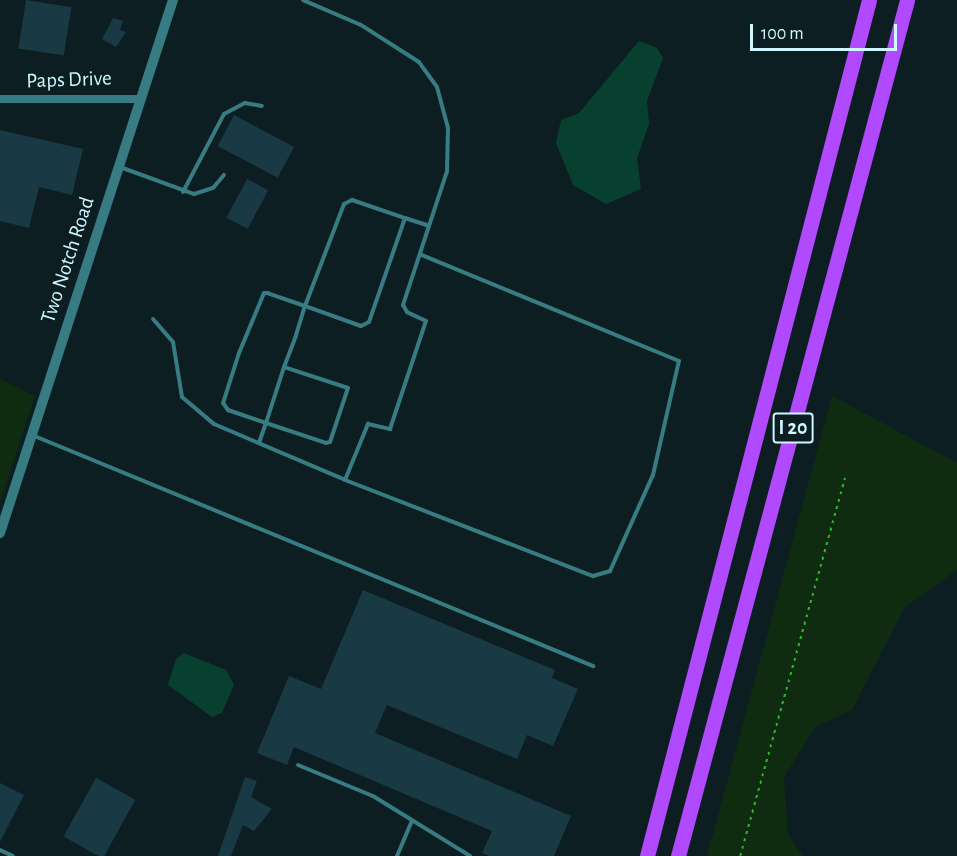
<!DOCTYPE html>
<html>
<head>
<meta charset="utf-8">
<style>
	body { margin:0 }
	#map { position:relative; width:957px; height:856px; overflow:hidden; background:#0d1e22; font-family:"Alegreya Sans",sans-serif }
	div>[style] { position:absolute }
	.green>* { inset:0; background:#102c10 }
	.water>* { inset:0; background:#08402f }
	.building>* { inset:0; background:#193944; transform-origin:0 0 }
	.path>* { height:1.5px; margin-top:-0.75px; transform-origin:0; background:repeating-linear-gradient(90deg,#2db62c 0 3px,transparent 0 7.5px) }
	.service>* { height:4px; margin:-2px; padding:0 2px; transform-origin:2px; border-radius:2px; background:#377c82 }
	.minor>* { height:8px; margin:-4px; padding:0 4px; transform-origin:4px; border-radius:4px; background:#377c82 }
	.tertiary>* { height:10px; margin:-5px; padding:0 5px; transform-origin:5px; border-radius:5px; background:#377c82 }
	.motorway>* { height:15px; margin:-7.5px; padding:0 7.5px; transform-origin:7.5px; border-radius:7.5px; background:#b149ff }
	span { translate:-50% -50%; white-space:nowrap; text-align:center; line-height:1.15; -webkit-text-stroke:4.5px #0d1e22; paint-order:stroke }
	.shield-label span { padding:2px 4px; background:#0d1e22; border:2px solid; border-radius:4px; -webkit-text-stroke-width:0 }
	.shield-label { font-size:20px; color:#cef7ff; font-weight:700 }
	.street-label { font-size:21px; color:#cef7ff }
	.scale { position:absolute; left:750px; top:24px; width:147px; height:27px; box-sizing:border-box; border:3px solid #cef7ff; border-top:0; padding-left:8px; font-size:18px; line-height:21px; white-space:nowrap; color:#cef7ff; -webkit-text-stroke:4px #0d1e22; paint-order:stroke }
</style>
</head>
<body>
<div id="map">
	<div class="green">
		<i style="clip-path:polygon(0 379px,35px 396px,0 502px)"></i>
		<i style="clip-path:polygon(832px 396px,957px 463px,957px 570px,904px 608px,852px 710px,815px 727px,784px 777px,788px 835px,803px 856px,707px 856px)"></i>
	</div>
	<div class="water">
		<i style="clip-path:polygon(639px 41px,657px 48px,663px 58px,647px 101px,649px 124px,637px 158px,641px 189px,606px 204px,573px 185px,556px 143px,561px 120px,579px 113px)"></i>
		<i style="clip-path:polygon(184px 653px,226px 670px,234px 685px,222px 713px,212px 717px,168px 685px,176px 659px)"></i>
	</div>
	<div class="building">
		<i style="left:26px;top:0;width:46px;height:49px;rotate:9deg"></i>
		<i style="clip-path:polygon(113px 18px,123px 21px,120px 30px,126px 32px,116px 47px,102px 39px)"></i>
		<i style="left:234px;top:115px;width:68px;height:35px;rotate:28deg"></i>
		<i style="clip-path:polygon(0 130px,83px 149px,72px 195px,39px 187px,29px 228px,0 221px)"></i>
		<i style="left:247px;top:179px;width:24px;height:44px;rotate:28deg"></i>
		<i style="clip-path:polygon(363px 590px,555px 670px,552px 678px,578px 689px,553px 746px,527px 735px,517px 759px,387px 705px,375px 733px,571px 816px,554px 856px,490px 856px,482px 853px,492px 831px,294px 747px,287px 765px,257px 753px,289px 676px,321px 689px)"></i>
		<i style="clip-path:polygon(245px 777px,257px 781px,251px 797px,272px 809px,254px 831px,243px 825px,231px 856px,218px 856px)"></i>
		<i style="left:96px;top:778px;width:45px;height:67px;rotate:29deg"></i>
		<i style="clip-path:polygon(0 783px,24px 795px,0 842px)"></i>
	</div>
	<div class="path">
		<i style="left:740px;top:856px;width:392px;rotate:-74.5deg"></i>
	</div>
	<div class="service">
		<i style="left:120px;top:167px;width:79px;rotate:20deg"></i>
		<i style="left:194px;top:194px;width:20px;rotate:-18deg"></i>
		<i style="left:213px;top:188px;width:17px;rotate:-50deg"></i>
		<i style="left:183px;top:192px;width:88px;rotate:-62.3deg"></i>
		<i style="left:224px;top:114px;width:24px;rotate:-28deg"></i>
		<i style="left:245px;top:103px;width:17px;rotate:10deg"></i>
		<i style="left:405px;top:218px;width:25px;rotate:18deg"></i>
		<i style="left:153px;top:319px;width:30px;rotate:49deg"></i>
		<i style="left:173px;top:342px;width:56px;rotate:80.7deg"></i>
		<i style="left:182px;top:397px;width:42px;rotate:40.2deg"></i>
		<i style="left:214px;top:424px;width:142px;rotate:23.1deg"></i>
		<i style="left:345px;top:480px;width:61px;rotate:-67.7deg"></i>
		<i style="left:368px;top:424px;width:23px;rotate:13deg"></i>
		<i style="left:390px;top:429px;width:114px;rotate:-71.6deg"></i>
		<i style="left:426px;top:321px;width:21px;rotate:-155deg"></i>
		<i style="left:407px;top:312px;width:8px;rotate:-120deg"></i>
		<i style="left:403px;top:305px;width:141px;rotate:-71.8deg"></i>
		<i style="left:447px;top:171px;width:43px;rotate:-88.7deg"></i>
		<i style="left:448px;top:128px;width:42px;rotate:-105deg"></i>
		<i style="left:437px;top:87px;width:31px;rotate:-126deg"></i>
		<i style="left:419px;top:62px;width:69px;rotate:-147.5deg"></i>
		<i style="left:361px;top:25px;width:63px;rotate:-156.7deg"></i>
		<i style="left:32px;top:435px;width:607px;rotate:22.38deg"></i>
		<i style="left:259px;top:443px;width:21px;rotate:-71deg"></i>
		<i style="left:266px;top:423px;width:59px;rotate:-72.2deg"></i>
		<i style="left:284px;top:367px;width:34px;rotate:-69deg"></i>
		<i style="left:296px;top:335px;width:30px;rotate:-73deg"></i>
		<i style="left:305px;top:306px;width:109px;rotate:-69.1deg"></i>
		<i style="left:344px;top:204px;width:9px;rotate:-27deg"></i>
		<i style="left:352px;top:200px;width:56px;rotate:18.8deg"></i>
		<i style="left:405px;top:218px;width:110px;rotate:109.1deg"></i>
		<i style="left:369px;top:322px;width:9px;rotate:153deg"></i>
		<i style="left:361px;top:326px;width:59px;rotate:-160.3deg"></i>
		<i style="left:305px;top:306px;width:39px;rotate:-161deg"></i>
		<i style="left:268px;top:293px;width:4px;rotate:180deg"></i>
		<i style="left:264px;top:293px;width:65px;rotate:112.6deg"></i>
		<i style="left:239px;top:353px;width:52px;rotate:107.7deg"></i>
		<i style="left:223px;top:403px;width:9px;rotate:54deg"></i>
		<i style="left:228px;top:410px;width:40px;rotate:18.9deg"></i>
		<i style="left:266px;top:423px;width:63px;rotate:18.4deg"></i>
		<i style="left:326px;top:443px;width:4px;rotate:-14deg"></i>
		<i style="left:330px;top:442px;width:57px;rotate:-71.6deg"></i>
		<i style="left:348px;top:388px;width:67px;rotate:-161.8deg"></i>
		<i style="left:345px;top:480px;width:266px;rotate:21.2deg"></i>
		<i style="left:593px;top:576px;width:18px;rotate:-16deg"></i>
		<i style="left:610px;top:571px;width:105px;rotate:-65.9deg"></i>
		<i style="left:653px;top:475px;width:117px;rotate:-77.2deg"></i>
		<i style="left:679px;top:361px;width:280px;rotate:-157.6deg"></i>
		<i style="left:298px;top:765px;width:81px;rotate:22.5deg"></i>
		<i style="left:373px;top:796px;width:114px;rotate:31.7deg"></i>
		<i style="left:0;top:850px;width:14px;rotate:25deg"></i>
		<i style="left:397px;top:856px;width:38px;rotate:-67deg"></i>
	</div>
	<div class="minor">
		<i style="left:0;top:99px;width:139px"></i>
	</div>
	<div class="tertiary">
		<i style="left:0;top:533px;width:560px;rotate:-72.02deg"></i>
	</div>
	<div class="motorway">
		<i style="left:647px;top:856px;width:884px;rotate:-75.46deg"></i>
		<i style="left:678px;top:856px;width:886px;rotate:-75.02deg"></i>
	</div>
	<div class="shield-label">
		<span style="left:793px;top:428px">I 20</span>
	</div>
	<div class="street-label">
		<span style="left:69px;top:80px;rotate:-2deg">Paps Drive</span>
		<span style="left:68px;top:260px;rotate:-72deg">Two Notch Road</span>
	</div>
	<div class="scale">100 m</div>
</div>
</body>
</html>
